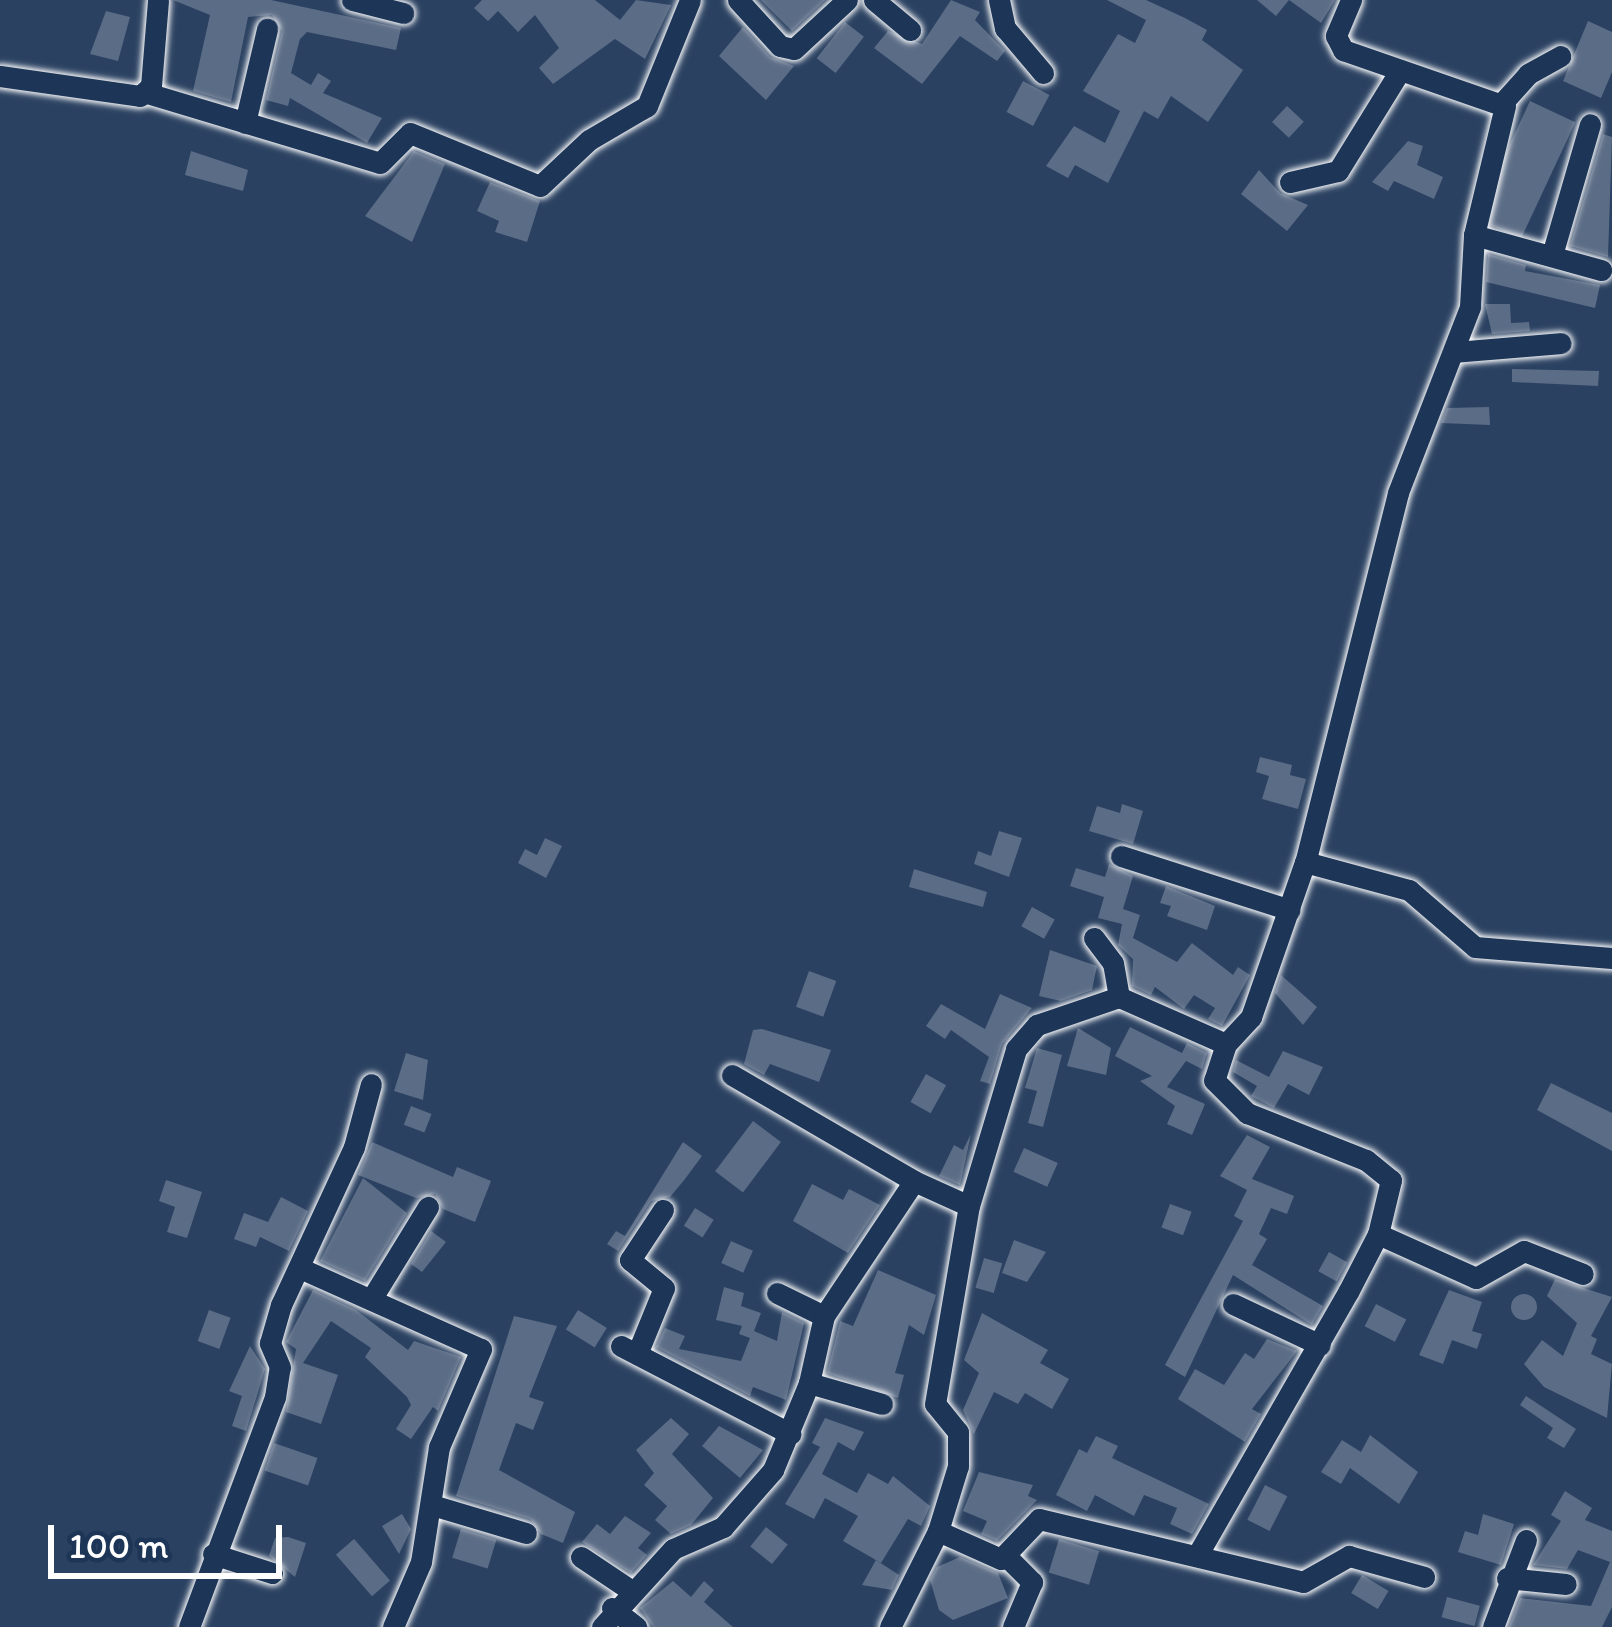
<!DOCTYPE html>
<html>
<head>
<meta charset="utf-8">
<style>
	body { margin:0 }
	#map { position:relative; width:1612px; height:1627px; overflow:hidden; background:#2a4161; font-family:Itim,sans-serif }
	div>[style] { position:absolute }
	.building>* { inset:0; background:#5b6c86; transform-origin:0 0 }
	.round { border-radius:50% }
	.roads { filter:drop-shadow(0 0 3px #fff) drop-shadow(0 0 3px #fff) }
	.minor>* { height:21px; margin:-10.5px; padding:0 10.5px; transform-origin:10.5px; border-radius:10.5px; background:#1d3557 }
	span { translate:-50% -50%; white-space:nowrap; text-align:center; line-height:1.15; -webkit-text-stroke:12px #1d3557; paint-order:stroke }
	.scale { position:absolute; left:48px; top:1525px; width:234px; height:54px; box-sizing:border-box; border:6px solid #fff; border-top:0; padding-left:15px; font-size:36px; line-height:42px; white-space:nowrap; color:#fff; -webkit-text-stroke:9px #1d3557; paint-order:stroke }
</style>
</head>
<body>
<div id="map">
	<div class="building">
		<i style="clip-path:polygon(173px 0,271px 0,401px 28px,396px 50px,307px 32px,300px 39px,291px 73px,311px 85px,318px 73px,331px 81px,323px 93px,382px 118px,367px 143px,290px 98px,288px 106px,266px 100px,282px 31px,272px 15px,248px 17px,231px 102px,193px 91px,210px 15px)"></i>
		<i style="clip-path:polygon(482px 0,595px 0,620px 20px,636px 0,671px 5px,645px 59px,615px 39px,553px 84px,539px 68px,559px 48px,535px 15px,518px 32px,498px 11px,488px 21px,474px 8px)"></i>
		<i style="clip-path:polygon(761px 0,825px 0,792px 31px)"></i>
		<i style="clip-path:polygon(951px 0,980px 12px,975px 20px,1005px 51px,997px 61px,960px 36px,922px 84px,874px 48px,888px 31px,922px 44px)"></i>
		<i style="clip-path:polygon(1107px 0,1146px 0,1185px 18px,1207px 30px,1202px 40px,1243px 70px,1208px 122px,1171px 96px,1158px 119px,1144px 111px,1108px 183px,1075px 165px,1068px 178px,1046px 166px,1074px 126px,1105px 143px,1120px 111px,1083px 91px,1118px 34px,1135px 43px,1146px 20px)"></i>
		<i style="clip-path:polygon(1257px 0,1335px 0,1321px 23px,1289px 0,1276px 16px)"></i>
		<i style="clip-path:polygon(106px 11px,130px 17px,118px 61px,90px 54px)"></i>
		<i style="clip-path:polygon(1588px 21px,1612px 32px,1612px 72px,1601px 98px,1563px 81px)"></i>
		<i style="left:845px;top:22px;width:24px;height:46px;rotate:38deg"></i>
		<i style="clip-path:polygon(743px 27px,770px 57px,794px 66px,766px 100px,719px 56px)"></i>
		<i style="left:1023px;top:81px;width:30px;height:35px;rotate:28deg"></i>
		<i style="left:1530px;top:101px;width:50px;height:129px;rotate:25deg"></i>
		<i style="left:1287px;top:106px;width:23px;height:22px;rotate:43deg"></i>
		<i style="clip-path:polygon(1603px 134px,1612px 137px,1608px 257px,1570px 246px)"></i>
		<i style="clip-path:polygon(1408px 141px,1423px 146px,1417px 165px,1443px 177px,1434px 199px,1394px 181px,1388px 191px,1372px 182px)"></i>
		<i style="clip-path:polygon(191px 151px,248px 170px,243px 191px,185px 175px)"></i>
		<i style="clip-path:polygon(414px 151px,445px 164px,412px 242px,365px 216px)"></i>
		<i style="clip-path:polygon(1259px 170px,1280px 193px,1308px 205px,1287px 231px,1241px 194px)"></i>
		<i style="clip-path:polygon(490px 182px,540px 201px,527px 242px,495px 232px,499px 221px,477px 211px)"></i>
		<i style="clip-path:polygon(1488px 254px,1526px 265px,1525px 271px,1600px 285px,1595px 308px,1486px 282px)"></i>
		<i style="clip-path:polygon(1485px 304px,1510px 304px,1511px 323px,1529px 322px,1530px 331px,1492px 334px)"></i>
		<i style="clip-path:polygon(1512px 369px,1599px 371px,1598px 386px,1512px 382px)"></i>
		<i style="clip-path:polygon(1489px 407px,1490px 425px,1441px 423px,1447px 408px)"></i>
		<i style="clip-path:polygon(1260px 757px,1292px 765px,1290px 775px,1306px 779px,1298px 809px,1262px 799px,1269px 776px,1256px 772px)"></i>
		<i style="clip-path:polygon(1122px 804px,1143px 811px,1133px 844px,1089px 831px,1097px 806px,1120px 813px)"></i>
		<i style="clip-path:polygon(999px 831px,1022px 838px,1009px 877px,974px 864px,978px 851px,991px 856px)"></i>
		<i style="clip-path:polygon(545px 838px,562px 846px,546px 878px,518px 863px,525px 849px,537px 855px)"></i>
		<i style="clip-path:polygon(1109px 864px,1133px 876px,1123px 909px,1140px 915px,1133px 938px,1177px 962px,1192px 943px,1233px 975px,1238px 967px,1250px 975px,1222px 1026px,1208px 1019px,1215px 1008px,1194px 995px,1184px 1009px,1155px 987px,1151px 995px,1132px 986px,1133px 959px,1118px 945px,1122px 924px,1098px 918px,1104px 897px,1070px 886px,1076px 868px,1105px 877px)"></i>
		<i style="clip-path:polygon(914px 869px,987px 892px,983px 907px,909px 887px)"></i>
		<i style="clip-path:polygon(1166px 886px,1215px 906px,1207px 930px,1167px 916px,1171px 906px,1160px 903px)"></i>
		<i style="left:1032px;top:907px;width:26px;height:22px;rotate:29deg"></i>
		<i style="clip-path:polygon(1050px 950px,1097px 966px,1092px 990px,1061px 1001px,1039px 996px)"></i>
		<i style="left:809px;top:971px;width:29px;height:38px;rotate:20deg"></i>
		<i style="clip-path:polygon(1281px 975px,1317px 1007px,1303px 1025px,1275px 993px)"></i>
		<i style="clip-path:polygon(1000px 994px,1032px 1008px,1002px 1044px,990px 1084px,980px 1081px,989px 1057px,951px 1030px,945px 1039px,926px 1026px,941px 1004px,985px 1029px)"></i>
		<i style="clip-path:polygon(1130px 1027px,1182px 1053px,1187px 1043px,1207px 1053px,1202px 1069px,1186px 1061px,1167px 1087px,1205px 1104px,1192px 1135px,1167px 1124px,1175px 1106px,1140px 1081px,1152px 1076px,1115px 1056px)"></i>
		<i style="clip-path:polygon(1078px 1028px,1111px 1048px,1106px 1075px,1067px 1066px)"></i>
		<i style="clip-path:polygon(762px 1029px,831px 1050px,819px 1082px,770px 1064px,764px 1075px,744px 1064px,753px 1030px)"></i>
		<i style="clip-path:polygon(1037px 1048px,1062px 1055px,1043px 1127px,1028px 1123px,1037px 1091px,1025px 1088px)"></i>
		<i style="clip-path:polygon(1283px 1051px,1323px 1067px,1309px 1095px,1288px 1084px,1274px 1108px,1251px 1096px,1257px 1086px,1233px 1072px,1236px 1060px,1269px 1077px)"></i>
		<i style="clip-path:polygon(406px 1053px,428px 1060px,423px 1100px,394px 1091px)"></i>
		<i style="left:926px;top:1074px;width:23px;height:32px;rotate:29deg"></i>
		<i style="clip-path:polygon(1551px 1083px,1612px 1113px,1612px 1151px,1537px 1110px)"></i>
		<i style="left:411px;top:1106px;width:22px;height:20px;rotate:21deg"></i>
		<i style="left:753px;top:1121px;width:35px;height:63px;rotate:37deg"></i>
		<i style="clip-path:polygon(971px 1134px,960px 1185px,939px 1176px,954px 1145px,963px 1150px)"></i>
		<i style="clip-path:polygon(1247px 1135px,1270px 1147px,1252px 1179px,1294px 1196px,1287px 1214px,1271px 1208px,1259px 1234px,1267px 1239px,1252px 1265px,1323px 1306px,1312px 1325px,1233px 1275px,1185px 1377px,1165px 1365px,1243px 1221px,1234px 1216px,1247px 1190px,1220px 1176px)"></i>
		<i style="clip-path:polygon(372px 1142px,453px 1177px,457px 1167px,491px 1181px,475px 1222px,443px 1209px,435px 1194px,416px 1198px,358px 1175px)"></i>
		<i style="clip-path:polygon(683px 1142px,702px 1156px,685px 1179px,670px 1197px,651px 1201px,618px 1251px,607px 1244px,616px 1231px,625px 1236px)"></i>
		<i style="left:1024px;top:1148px;width:37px;height:26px;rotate:24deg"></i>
		<i style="clip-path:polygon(363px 1178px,407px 1213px,365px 1281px,320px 1261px)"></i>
		<i style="clip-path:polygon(166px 1180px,202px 1192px,187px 1238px,167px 1232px,175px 1207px,159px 1201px)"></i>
		<i style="clip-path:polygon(812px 1184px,843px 1200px,849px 1189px,880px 1205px,848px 1253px,793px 1221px)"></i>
		<i style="clip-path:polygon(281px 1197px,308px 1211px,289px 1251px,260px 1237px,256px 1247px,234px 1239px,244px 1213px,268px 1222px)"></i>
		<i style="left:1170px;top:1204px;width:23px;height:25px;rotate:20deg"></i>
		<i style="left:695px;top:1208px;width:22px;height:21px;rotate:32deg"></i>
		<i style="clip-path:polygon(431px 1231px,446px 1242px,422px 1272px,411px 1264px)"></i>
		<i style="clip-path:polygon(1014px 1240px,1046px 1252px,1027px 1282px,1002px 1273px)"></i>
		<i style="left:731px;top:1241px;width:24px;height:24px;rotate:24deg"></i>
		<i style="left:1329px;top:1252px;width:21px;height:22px;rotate:29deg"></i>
		<i style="left:984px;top:1258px;width:19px;height:31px;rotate:16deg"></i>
		<i style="clip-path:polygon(878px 1270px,936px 1295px,924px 1335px,909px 1325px,895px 1373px,904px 1375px,898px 1398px,827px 1373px,840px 1321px,853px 1326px)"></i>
		<i style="clip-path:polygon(1555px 1279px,1612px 1297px,1591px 1336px,1597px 1339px,1591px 1354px,1612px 1364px,1607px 1418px,1544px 1387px,1524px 1364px,1542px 1340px,1563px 1356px,1577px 1323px,1547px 1296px)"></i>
		<i style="clip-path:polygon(724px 1287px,744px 1293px,741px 1306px,761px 1313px,754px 1331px,777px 1341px,782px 1312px,804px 1323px,786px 1400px,753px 1387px,750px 1396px,656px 1347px,665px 1328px,685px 1336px,679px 1349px,741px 1361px,750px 1338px,739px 1334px,742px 1326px,716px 1320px)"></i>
		<i style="clip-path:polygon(313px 1290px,356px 1310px,408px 1350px,414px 1341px,461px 1357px,438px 1411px,433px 1407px,411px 1439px,396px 1429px,411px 1405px,407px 1397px,365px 1357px,371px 1348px,331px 1321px,303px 1363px,338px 1375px,321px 1424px,286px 1412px,296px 1349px,286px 1342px)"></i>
		<i style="clip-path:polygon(1449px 1290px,1482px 1302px,1472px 1331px,1482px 1334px,1477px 1349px,1452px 1340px,1443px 1364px,1419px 1355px)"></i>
		<i class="round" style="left:1511px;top:1294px;width:26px;height:26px"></i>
		<i style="left:1376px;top:1304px;width:34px;height:25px;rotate:27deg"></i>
		<i style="left:209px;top:1310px;width:23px;height:33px;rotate:20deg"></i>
		<i style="left:578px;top:1310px;width:34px;height:23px;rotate:32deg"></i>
		<i style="clip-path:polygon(982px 1313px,1048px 1350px,1040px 1363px,1069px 1379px,1052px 1409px,1025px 1393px,1018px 1404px,994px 1392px,974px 1434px,963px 1410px,979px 1373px,964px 1360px)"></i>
		<i style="clip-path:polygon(514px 1316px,557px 1326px,529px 1397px,544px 1402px,533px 1430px,516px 1423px,499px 1470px,575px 1512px,563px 1543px,541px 1534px,530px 1519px,456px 1496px)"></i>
		<i style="clip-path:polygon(1267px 1339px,1297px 1351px,1252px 1409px,1261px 1414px,1245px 1442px,1178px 1399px,1195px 1369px,1224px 1385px,1245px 1353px,1254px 1359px)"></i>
		<i style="clip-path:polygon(250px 1346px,265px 1369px,246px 1431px,232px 1426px,242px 1396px,229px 1391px)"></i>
		<i style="clip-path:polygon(1526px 1396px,1576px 1429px,1564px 1448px,1547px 1438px,1553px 1428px,1520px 1405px)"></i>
		<i style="clip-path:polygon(671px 1418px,689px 1434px,672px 1454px,713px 1498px,691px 1525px,671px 1534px,655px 1520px,667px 1506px,644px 1485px,654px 1473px,636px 1450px)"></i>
		<i style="clip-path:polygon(825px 1418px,864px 1432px,854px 1451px,838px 1442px,822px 1474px,857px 1493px,868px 1473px,888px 1484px,893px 1476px,930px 1506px,921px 1526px,908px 1519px,881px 1563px,843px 1541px,858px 1516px,825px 1498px,814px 1519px,785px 1504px,820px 1447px,812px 1443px)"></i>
		<i style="clip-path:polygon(719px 1426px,763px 1450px,740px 1478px,702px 1446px)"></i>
		<i style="clip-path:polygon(1370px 1435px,1418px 1472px,1399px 1504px,1350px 1468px,1341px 1484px,1321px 1472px,1342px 1440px,1361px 1452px)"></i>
		<i style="clip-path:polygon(1096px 1436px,1118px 1446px,1112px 1458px,1209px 1504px,1192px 1534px,1170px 1524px,1177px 1508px,1144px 1495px,1134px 1516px,1095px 1495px,1087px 1511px,1056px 1495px,1079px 1449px,1087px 1453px)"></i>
		<i style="left:274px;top:1443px;width:46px;height:29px;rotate:19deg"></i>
		<i style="clip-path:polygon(979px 1472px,1033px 1485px,1028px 1496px,1037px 1500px,997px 1541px,981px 1534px,987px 1521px,963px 1511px)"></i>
		<i style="left:1265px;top:1485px;width:25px;height:39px;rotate:27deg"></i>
		<i style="clip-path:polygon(1565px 1491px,1592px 1508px,1585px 1520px,1612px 1531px,1612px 1607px,1602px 1627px,1509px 1627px,1520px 1598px,1591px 1606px,1610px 1562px,1578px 1550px,1567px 1569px,1533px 1565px,1561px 1521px,1551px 1515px)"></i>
		<i style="clip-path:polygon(402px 1514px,411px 1529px,399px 1554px,382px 1526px)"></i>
		<i style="clip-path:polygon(1483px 1514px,1514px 1524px,1501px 1565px,1458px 1552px,1465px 1531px,1478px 1535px)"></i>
		<i style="clip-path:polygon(625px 1516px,651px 1533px,638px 1548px,647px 1555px,631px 1573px,582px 1542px,597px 1524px,610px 1534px)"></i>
		<i style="left:766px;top:1527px;width:28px;height:25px;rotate:39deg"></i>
		<i style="left:461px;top:1529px;width:37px;height:30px;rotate:17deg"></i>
		<i style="clip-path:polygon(288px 1537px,306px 1543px,295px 1577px,269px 1556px,275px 1538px)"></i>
		<i style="left:354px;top:1539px;width:55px;height:24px;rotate:49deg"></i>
		<i style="left:1059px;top:1539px;width:42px;height:35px;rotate:17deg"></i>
		<i style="clip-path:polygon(960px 1557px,998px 1573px,1008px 1598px,953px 1620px,939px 1610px,930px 1580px,937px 1567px)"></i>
		<i style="clip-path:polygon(876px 1560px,899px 1575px,892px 1590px,862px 1585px)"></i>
		<i style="left:1362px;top:1575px;width:31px;height:21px;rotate:31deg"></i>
		<i style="clip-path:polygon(673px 1581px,691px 1597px,704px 1581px,714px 1590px,704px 1602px,733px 1627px,653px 1627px,640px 1608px)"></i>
		<i style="left:1447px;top:1597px;width:34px;height:21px;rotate:15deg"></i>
	</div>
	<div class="roads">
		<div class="minor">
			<i style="left:352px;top:0;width:53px;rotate:14.3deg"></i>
			<i style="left:738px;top:0;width:62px;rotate:47.6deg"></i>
			<i style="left:780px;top:46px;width:14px;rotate:12deg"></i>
			<i style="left:794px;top:49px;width:72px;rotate:-42.8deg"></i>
			<i style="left:874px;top:0;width:47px;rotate:39.8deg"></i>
			<i style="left:999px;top:0;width:29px;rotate:78deg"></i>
			<i style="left:1005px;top:28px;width:59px;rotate:49.8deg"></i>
			<i style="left:1351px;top:0;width:39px;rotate:113deg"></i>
			<i style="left:1336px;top:36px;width:16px;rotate:63deg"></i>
			<i style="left:1343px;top:50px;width:171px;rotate:19.1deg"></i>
			<i style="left:1505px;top:106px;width:133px;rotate:103.5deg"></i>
			<i style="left:1474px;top:235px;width:72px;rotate:93.2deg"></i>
			<i style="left:1470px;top:307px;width:199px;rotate:111.2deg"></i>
			<i style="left:1398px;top:493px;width:381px;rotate:104.1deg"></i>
			<i style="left:1305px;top:862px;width:108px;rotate:15.1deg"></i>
			<i style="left:1409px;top:890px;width:87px;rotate:40.8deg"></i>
			<i style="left:1475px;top:947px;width:137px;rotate:4.6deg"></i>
			<i style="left:0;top:76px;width:141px;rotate:8.1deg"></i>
			<i style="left:140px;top:96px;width:15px;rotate:-42deg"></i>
			<i style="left:151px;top:86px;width:86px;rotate:-85.3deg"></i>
			<i style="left:147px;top:93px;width:243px;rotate:16.7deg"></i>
			<i style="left:380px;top:163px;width:42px;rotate:-45deg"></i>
			<i style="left:410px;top:133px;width:140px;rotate:22.2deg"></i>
			<i style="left:540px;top:186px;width:67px;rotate:-43.2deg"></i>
			<i style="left:589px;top:140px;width:67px;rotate:-30.4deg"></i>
			<i style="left:647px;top:106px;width:114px;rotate:-67.9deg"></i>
			<i style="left:1504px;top:101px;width:36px;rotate:-48deg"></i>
			<i style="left:1528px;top:74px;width:37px;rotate:-29deg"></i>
			<i style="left:245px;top:123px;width:97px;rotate:-76.8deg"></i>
			<i style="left:1290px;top:182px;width:49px;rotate:-12.9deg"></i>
			<i style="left:1338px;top:171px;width:114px;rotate:-58.3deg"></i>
			<i style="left:1474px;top:235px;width:132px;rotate:15.4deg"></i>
			<i style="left:1552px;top:255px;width:136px;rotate:-73.8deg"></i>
			<i style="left:1454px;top:352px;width:107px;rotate:-4.8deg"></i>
			<i style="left:1121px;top:856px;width:177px;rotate:17.7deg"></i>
			<i style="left:1094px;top:938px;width:31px;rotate:53deg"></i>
			<i style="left:1113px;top:963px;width:35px;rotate:80deg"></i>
			<i style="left:1226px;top:1044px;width:37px;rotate:-47deg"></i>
			<i style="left:1251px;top:1017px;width:164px;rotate:-70.8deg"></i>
			<i style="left:732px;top:1075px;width:211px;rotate:30.2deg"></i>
			<i style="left:1378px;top:1234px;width:107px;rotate:24.2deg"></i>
			<i style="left:1476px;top:1278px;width:55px;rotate:-29.4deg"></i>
			<i style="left:1524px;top:1251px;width:63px;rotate:21.3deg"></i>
			<i style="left:302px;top:1269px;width:196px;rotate:24.1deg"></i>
			<i style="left:481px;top:1349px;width:107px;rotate:113.2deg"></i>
			<i style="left:439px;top:1447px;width:116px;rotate:98.9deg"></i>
			<i style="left:421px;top:1562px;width:71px;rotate:113.3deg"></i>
			<i style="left:777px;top:1293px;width:52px;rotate:26.1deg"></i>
			<i style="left:372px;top:1298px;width:107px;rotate:-58.4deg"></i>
			<i style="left:1233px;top:1304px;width:96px;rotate:25.2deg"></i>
			<i style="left:621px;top:1346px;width:191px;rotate:27.4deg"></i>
			<i style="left:637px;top:1354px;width:71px;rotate:-67.8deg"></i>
			<i style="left:664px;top:1288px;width:44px;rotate:-140.5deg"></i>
			<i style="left:630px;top:1260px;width:60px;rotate:-56.6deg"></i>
			<i style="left:809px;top:1383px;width:76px;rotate:16deg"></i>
			<i style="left:432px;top:1505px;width:98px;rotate:16.6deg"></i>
			<i style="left:938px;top:1531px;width:68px;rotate:-72.9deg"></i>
			<i style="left:958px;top:1466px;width:34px;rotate:-90deg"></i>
			<i style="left:958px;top:1432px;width:36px;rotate:-129deg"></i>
			<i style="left:935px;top:1404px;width:201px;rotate:-80.3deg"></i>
			<i style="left:969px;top:1206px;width:164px;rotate:-73.3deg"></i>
			<i style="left:1016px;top:1049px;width:32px;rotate:-49deg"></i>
			<i style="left:1037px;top:1025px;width:87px;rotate:-18.9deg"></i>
			<i style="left:1119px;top:997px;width:117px;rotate:23.7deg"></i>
			<i style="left:1226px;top:1044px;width:38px;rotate:108deg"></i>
			<i style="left:1214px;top:1080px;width:47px;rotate:45deg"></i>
			<i style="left:1247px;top:1113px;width:128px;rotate:21.6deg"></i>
			<i style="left:1366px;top:1160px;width:32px;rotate:39deg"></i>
			<i style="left:1391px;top:1180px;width:56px;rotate:103.5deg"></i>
			<i style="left:1378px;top:1234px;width:65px;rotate:117.3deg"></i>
			<i style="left:1348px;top:1292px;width:300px;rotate:119.8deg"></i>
			<i style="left:213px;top:1554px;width:62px;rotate:17.9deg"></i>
			<i style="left:1006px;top:1556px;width:37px;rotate:45deg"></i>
			<i style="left:1032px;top:1582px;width:49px;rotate:112.9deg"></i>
			<i style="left:581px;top:1557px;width:58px;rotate:33.7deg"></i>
			<i style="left:1507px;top:1578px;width:59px;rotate:5.8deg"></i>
			<i style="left:612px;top:1608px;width:31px;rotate:38deg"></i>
			<i style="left:189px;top:1627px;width:246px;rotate:-69.5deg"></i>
			<i style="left:275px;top:1397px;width:30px;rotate:-81deg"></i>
			<i style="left:280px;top:1367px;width:26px;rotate:-113deg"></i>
			<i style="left:270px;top:1343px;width:40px;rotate:-74deg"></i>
			<i style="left:281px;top:1305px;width:174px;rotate:-65.2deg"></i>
			<i style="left:354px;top:1147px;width:65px;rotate:-74.9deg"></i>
			<i style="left:602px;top:1627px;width:105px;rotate:-47.7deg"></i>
			<i style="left:673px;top:1549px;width:55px;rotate:-23.7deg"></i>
			<i style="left:723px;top:1527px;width:76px;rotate:-48.7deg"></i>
			<i style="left:773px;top:1470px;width:94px;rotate:-67.5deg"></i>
			<i style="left:809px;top:1383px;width:69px;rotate:-77.4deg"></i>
			<i style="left:824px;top:1316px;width:162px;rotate:-56.3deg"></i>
			<i style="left:914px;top:1181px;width:60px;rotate:24.4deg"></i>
			<i style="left:890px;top:1627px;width:107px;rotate:-63.4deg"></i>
			<i style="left:938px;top:1531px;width:69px;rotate:24deg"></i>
			<i style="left:1001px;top:1559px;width:55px;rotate:-46.5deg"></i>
			<i style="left:1039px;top:1519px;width:271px;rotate:13.4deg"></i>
			<i style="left:1303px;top:1582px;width:53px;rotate:-29.5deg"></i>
			<i style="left:1349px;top:1556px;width:78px;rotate:15.6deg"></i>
			<i style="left:1493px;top:1627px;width:93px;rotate:-69.2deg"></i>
		</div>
	</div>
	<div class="scale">100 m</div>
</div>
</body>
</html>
